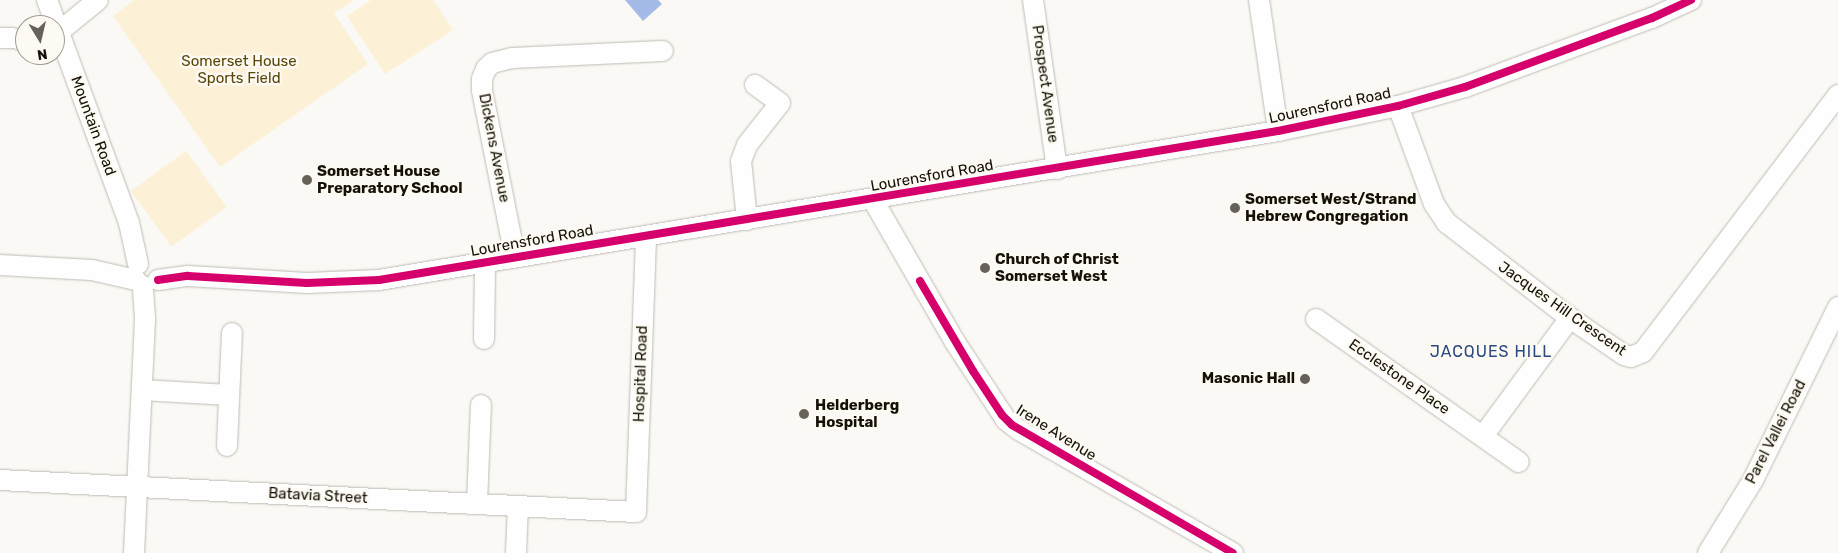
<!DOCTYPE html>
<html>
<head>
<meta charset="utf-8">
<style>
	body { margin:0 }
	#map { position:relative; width:1838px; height:553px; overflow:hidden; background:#fbf9f5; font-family:Rubik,sans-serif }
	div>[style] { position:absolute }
	.green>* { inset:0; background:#fcf1d7; transform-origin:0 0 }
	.water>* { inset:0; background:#a3bbe6 }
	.roads { filter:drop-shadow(0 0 1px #bebbb3) drop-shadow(0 0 1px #bebbb3) }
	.minor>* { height:20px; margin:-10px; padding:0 10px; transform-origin:10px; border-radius:10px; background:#fefefe }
	.cycleway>* { height:8px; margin:-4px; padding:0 4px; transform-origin:4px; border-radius:4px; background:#d6006c }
	.dots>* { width:14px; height:14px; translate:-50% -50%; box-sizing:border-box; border:2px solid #fdfaf3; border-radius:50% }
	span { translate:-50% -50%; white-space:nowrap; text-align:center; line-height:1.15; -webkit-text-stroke:5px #fdfaf3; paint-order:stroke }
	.park-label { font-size:15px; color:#5a4708 }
	.street-label { font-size:15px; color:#161106 }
	.poi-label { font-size:15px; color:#161106; font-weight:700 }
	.left { translate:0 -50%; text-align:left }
	.right { translate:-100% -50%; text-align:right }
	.neighbourhood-label { font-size:16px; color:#2b4a82; letter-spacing:1px }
	.north { position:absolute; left:15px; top:15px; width:50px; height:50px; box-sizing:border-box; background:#fdfaf3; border:1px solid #a19d94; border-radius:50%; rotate:171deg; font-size:14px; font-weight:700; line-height:20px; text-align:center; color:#161106 }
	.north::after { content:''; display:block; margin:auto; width:18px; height:22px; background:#66625a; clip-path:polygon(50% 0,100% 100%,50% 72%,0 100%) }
</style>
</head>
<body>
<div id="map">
	<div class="green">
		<i style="clip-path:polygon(134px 0,354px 0,334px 13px,368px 64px,220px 167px,113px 16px)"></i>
		<i style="clip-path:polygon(371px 0,433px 0,453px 30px,385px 74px,347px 16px)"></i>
		<i style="left:186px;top:151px;width:69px;height:68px;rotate:54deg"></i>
	</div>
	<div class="water">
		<i style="clip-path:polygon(625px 0,658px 0,662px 4px,643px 21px)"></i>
	</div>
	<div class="roads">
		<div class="minor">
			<i style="left:47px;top:0;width:238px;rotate:69.8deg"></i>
			<i style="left:129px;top:223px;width:42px;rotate:77.6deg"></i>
			<i style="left:1033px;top:0;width:171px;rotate:81.9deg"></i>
			<i style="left:1259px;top:0;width:132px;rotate:81.7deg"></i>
			<i style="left:55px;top:35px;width:55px;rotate:-39.1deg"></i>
			<i style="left:0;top:38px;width:25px;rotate:2deg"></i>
			<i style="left:1398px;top:106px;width:104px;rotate:69.8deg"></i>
			<i style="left:1434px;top:204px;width:23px;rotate:56deg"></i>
			<i style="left:1447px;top:223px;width:155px;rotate:37.7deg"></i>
			<i style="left:1570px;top:318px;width:65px;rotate:34.4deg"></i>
			<i style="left:1624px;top:355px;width:7px;rotate:16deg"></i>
			<i style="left:1631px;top:357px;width:13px;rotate:-23deg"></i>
			<i style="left:1643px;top:352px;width:323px;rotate:-52.8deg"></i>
			<i style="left:873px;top:200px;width:164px;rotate:60deg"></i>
			<i style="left:955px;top:342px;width:93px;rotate:56.8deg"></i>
			<i style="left:1006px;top:420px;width:16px;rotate:38deg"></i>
			<i style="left:1019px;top:430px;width:247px;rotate:29.9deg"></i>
			<i style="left:747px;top:220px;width:59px;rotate:-95.8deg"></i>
			<i style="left:741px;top:161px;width:17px;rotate:-69deg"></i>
			<i style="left:747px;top:145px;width:53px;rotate:-51.8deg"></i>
			<i style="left:780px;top:103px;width:31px;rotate:-144deg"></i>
			<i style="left:515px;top:257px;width:170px;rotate:-101.2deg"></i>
			<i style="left:482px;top:90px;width:11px;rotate:-90deg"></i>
			<i style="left:482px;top:79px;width:11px;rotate:-68deg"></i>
			<i style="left:486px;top:69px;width:8px;rotate:-45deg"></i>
			<i style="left:492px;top:63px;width:21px;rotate:-14deg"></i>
			<i style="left:512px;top:58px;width:151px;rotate:-2.7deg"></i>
			<i style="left:0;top:265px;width:92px;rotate:3.1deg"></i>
			<i style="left:92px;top:270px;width:45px;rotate:12.8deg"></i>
			<i style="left:158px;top:280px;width:30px;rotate:-8deg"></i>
			<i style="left:188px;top:276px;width:119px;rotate:3.4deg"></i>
			<i style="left:307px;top:283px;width:72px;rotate:-2.4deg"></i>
			<i style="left:379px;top:280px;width:911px;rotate:-9.41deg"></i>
			<i style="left:1278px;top:131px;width:123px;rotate:-11.8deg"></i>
			<i style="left:1398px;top:106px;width:70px;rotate:-15.8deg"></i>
			<i style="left:1465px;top:87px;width:199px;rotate:-20.3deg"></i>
			<i style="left:1652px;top:18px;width:43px;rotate:-24.8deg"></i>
			<i style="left:1316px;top:319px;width:248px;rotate:35.2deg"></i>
			<i style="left:484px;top:339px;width:76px;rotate:-89.2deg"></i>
			<i style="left:142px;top:390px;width:87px;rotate:3.3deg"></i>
			<i style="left:1483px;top:436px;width:147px;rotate:-53.6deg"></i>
			<i style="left:227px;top:446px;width:113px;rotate:-87.5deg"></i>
			<i style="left:0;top:480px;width:637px;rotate:2.88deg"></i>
			<i style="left:636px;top:512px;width:276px;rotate:-87.9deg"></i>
			<i style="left:477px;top:504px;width:99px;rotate:-87.7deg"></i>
			<i style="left:134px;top:553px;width:235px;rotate:-87.3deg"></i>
			<i style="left:145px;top:318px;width:32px;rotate:-94deg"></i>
			<i style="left:516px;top:553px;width:47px;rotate:-87.6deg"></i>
			<i style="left:1708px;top:553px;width:86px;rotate:-58.3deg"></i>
			<i style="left:1753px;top:480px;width:193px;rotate:-63.8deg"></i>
		</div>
	</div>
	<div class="cycleway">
		<i style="left:158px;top:280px;width:30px;rotate:-8deg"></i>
		<i style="left:188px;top:276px;width:119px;rotate:3.4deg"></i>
		<i style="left:307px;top:283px;width:72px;rotate:-2.4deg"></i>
		<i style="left:379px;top:280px;width:911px;rotate:-9.41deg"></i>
		<i style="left:1278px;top:131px;width:123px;rotate:-11.8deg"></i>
		<i style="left:1398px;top:106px;width:70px;rotate:-15.8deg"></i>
		<i style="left:1465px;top:87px;width:199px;rotate:-20.3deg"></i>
		<i style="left:1652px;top:18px;width:43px;rotate:-24.8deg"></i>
		<i style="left:920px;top:281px;width:104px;rotate:59.5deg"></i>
		<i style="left:973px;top:371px;width:53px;rotate:56.6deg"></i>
		<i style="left:1002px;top:415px;width:14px;rotate:45deg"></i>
		<i style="left:1012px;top:425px;width:255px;rotate:30.1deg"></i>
	</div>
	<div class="dots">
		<i style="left:307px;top:180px;background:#66625a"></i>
		<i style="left:1235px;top:208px;background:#66625a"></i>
		<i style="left:985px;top:268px;background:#66625a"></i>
		<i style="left:1305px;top:379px;background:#66625a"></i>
		<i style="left:804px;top:414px;background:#66625a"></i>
	</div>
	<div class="park-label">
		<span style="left:239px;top:70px">Somerset House<br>Sports Field</span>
	</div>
	<div class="street-label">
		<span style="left:1045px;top:84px;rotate:82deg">Prospect Avenue</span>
		<span style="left:1330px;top:106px;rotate:-12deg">Lourensford Road</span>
		<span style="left:93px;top:126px;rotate:70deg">Mountain Road</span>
		<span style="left:494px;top:148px;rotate:79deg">Dickens Avenue</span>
		<span style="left:932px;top:176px;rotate:-10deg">Lourensford Road</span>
		<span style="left:532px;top:241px;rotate:-10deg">Lourensford Road</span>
		<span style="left:1562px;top:309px;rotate:35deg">Jacques Hill Crescent</span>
		<span style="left:641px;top:374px;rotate:-88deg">Hospital Road</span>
		<span style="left:1399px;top:377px;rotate:35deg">Ecclestone Place</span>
		<span style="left:1776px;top:432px;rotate:-63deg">Parel Vallei Road</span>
		<span style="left:1056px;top:433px;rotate:32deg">Irene Avenue</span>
		<span style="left:318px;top:496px;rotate:3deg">Batavia Street</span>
	</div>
	<div class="poi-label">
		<span class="left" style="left:317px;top:180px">Somerset House<br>Preparatory School</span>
		<span class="left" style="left:1245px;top:208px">Somerset West/Strand<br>Hebrew Congregation</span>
		<span class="left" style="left:995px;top:268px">Church of Christ<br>Somerset West</span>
		<span class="right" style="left:1295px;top:379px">Masonic Hall</span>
		<span class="left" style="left:815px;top:414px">Helderberg<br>Hospital</span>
	</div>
	<div class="neighbourhood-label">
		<span style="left:1491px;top:352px">JACQUES HILL</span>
	</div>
	<div class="north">N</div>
</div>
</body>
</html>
